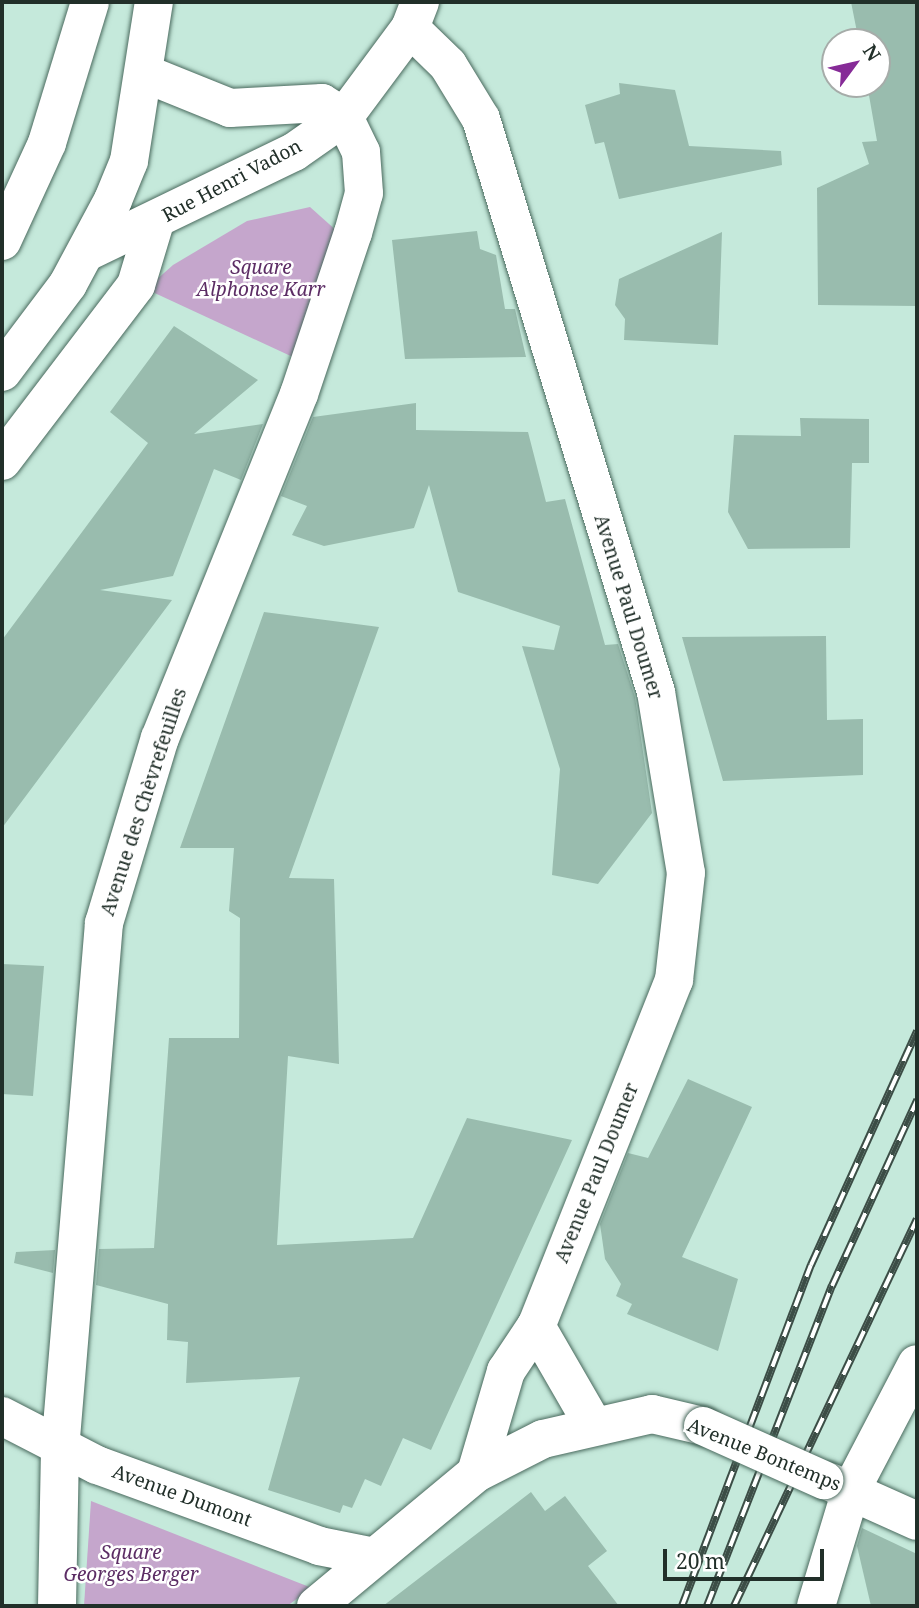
<!DOCTYPE html>
<html>
<head>
<meta charset="utf-8">
<style>
	body { margin:0 }
	#map { position:relative; width:919px; height:1608px; overflow:hidden; background:#c5e9db; font-family:"Noto Serif",serif }
	div>[style] { position:absolute }
	.green>* { inset:0; background:#c5a6cc }
	.building>* { inset:0; background:#99bcae }
	.roads { filter:drop-shadow(0 0 2px #4a6a5e) drop-shadow(0 0 2px #4a6a5e) }
	.minor>* { height:38px; margin:-19px; padding:0 19px; transform-origin:19px; border-radius:19px; background:#fff }
	.major>* { height:38px; margin:-19px; padding:0 19px; transform-origin:19px; border-radius:19px; background:#fff }
	.rail>* { height:8px; margin-top:-4px; transform-origin:0; background:repeating-linear-gradient(90deg,#fff 0 16px,#3c4d46 0 32px); box-sizing:border-box; border-block:2px solid #3c4d46 }
	.bridges { filter:drop-shadow(0 0 2px #4a6a5e) drop-shadow(0 0 2px #4a6a5e) }
	.minor-bridge>* { height:38px; margin:-19px; padding:0 19px; transform-origin:19px; border-radius:19px; background:#fff }
	span { translate:-50% -50%; white-space:nowrap; text-align:center; line-height:1.15; -webkit-text-stroke:5px #fff; paint-order:stroke }
	.street-label { font-size:19px; color:#212f29 }
	.park-label { font-size:19px; color:#5c2d65; font-style:italic }
	.frame { position:absolute; inset:0; border:4px solid #212f29; pointer-events:none }
	.north { position:absolute; left:821px; top:28px; width:70px; height:70px; box-sizing:border-box; background:#fff; border:2px solid #a6aca9; border-radius:50%; rotate:57deg; font-size:19px; font-weight:700; line-height:28px; text-align:center; color:#212f29 }
	.north::after { content:''; display:block; margin:auto; width:24px; height:32px; background:#862b97; clip-path:polygon(50% 0,100% 100%,50% 72%,0 100%) }
	.scale { position:absolute; left:663px; top:1549px; width:161px; height:32px; box-sizing:border-box; border:4px solid #212f29; border-top:0; padding-left:9px; font-size:21px; line-height:24px; white-space:nowrap; color:#212f29; -webkit-text-stroke:5px #fff; paint-order:stroke }
</style>
</head>
<body>
<div id="map">
	<div class="green">
		<i style="clip-path:polygon(310px 207px,338px 232px,295px 358px,146px 289px,173px 265px,247px 221px)"></i>
		<i style="clip-path:polygon(91px 1501px,312px 1588px,287px 1606px,84px 1606px)"></i>
	</div>
	<div class="building">
		<i style="clip-path:polygon(851px 2px,917px 2px,917px 306px,818px 305px,817px 188px,869px 164px,862px 142px,877px 141px,867px 84px,877px 84px,877px 42px,859px 42px)"></i>
		<i style="clip-path:polygon(619px 83px,675px 90px,689px 146px,781px 151px,782px 165px,619px 199px,604px 142px,595px 144px,585px 105px,620px 94px)"></i>
		<i style="clip-path:polygon(477px 231px,480px 249px,496px 255px,505px 309px,515px 309px,526px 357px,405px 359px,392px 240px)"></i>
		<i style="clip-path:polygon(722px 232px,718px 345px,624px 340px,625px 319px,615px 305px,619px 279px)"></i>
		<i style="clip-path:polygon(174px 326px,258px 380px,194px 434px,263px 424px,241px 480px,214px 469px,173px 576px,100px 590px,172px 600px,2px 828px,2px 640px,148px 443px,110px 412px)"></i>
		<i style="clip-path:polygon(416px 403px,416px 430px,528px 432px,546px 502px,565px 499px,605px 645px,618px 644px,635px 697px,652px 813px,598px 884px,552px 875px,560px 769px,522px 646px,554px 650px,560px 626px,458px 592px,429px 485px,414px 528px,324px 546px,292px 535px,307px 506px,281px 496px,313px 417px)"></i>
		<i style="clip-path:polygon(800px 418px,869px 419px,869px 463px,852px 463px,850px 548px,748px 549px,728px 512px,734px 435px,801px 436px)"></i>
		<i style="clip-path:polygon(264px 612px,379px 627px,289px 878px,334px 879px,339px 1064px,288px 1056px,277px 1245px,413px 1238px,467px 1118px,572px 1140px,431px 1450px,403px 1438px,381px 1486px,365px 1479px,352px 1508px,343px 1505px,340px 1513px,268px 1490px,300px 1377px,186px 1383px,188px 1342px,167px 1340px,168px 1304px,96px 1285px,99px 1249px,154px 1248px,169px 1038px,239px 1038px,240px 918px,229px 911px,234px 848px,180px 848px)"></i>
		<i style="clip-path:polygon(826px 636px,827px 720px,863px 719px,863px 775px,723px 781px,682px 637px)"></i>
		<i style="clip-path:polygon(2px 964px,44px 966px,33px 1096px,2px 1094px)"></i>
		<i style="clip-path:polygon(688px 1079px,752px 1107px,682px 1257px,738px 1279px,718px 1351px,627px 1314px,632px 1304px,616px 1296px,621px 1284px,605px 1259px,600px 1224px,628px 1153px,648px 1158px)"></i>
		<i style="clip-path:polygon(55px 1250px,53px 1273px,14px 1263px,16px 1252px)"></i>
		<i style="clip-path:polygon(531px 1492px,545px 1511px,565px 1496px,607px 1551px,588px 1566px,619px 1606px,383px 1606px)"></i>
		<i style="clip-path:polygon(862px 1528px,917px 1554px,917px 1606px,871px 1606px,857px 1546px)"></i>
	</div>
	<div class="roads">
		<div class="minor">
			<i style="left:410px;top:28px;width:53px;rotate:44.2deg"></i>
			<i style="left:448px;top:65px;width:63px;rotate:58.6deg"></i>
			<i style="left:481px;top:119px;width:599px;rotate:73.02deg"></i>
			<i style="left:656px;top:692px;width:183px;rotate:80.6deg"></i>
			<i style="left:686px;top:873px;width:108px;rotate:96.4deg"></i>
			<i style="left:674px;top:980px;width:373px;rotate:111.7deg"></i>
			<i style="left:536px;top:1326px;width:54px;rotate:123.7deg"></i>
			<i style="left:506px;top:1371px;width:106px;rotate:106.4deg"></i>
			<i style="left:2px;top:461px;width:221px;rotate:-52.7deg"></i>
			<i style="left:136px;top:285px;width:66px;rotate:-73.2deg"></i>
			<i style="left:536px;top:1326px;width:112px;rotate:60deg"></i>
			<i style="left:2px;top:1416px;width:107px;rotate:27.3deg"></i>
			<i style="left:97px;top:1465px;width:236px;rotate:20deg"></i>
			<i style="left:319px;top:1546px;width:51px;rotate:11.3deg"></i>
			<i style="left:830px;top:1482px;width:95px;rotate:24.1deg"></i>
			<i style="left:57px;top:1606px;width:156px;rotate:-88.9deg"></i>
			<i style="left:60px;top:1450px;width:529px;rotate:-85.23deg"></i>
			<i style="left:104px;top:923px;width:193px;rotate:-73.2deg"></i>
			<i style="left:160px;top:738px;width:371px;rotate:-68deg"></i>
			<i style="left:299px;top:394px;width:170px;rotate:-71.5deg"></i>
			<i style="left:353px;top:233px;width:41px;rotate:-74.6deg"></i>
			<i style="left:364px;top:193px;width:41px;rotate:-94.2deg"></i>
			<i style="left:361px;top:152px;width:39px;rotate:-116deg"></i>
			<i style="left:316px;top:1606px;width:208px;rotate:-39.7deg"></i>
			<i style="left:476px;top:1473px;width:75px;rotate:-26.9deg"></i>
			<i style="left:543px;top:1439px;width:112px;rotate:-12.9deg"></i>
			<i style="left:652px;top:1414px;width:52px;rotate:13.2deg"></i>
			<i style="left:816px;top:1606px;width:121px;rotate:-73.2deg"></i>
			<i style="left:851px;top:1490px;width:142px;rotate:-62.4deg"></i>
		</div>
		<div class="major">
			<i style="left:146px;top:74px;width:91px;rotate:22deg"></i>
			<i style="left:230px;top:108px;width:92px;rotate:-3.1deg"></i>
			<i style="left:322px;top:103px;width:26px;rotate:32deg"></i>
			<i style="left:2px;top:241px;width:108px;rotate:-65.3deg"></i>
			<i style="left:47px;top:143px;width:147px;rotate:-73deg"></i>
			<i style="left:87px;top:252px;width:230px;rotate:-25.8deg"></i>
			<i style="left:294px;top:152px;width:61px;rotate:-35deg"></i>
			<i style="left:344px;top:117px;width:111px;rotate:-53.4deg"></i>
			<i style="left:410px;top:28px;width:28px;rotate:-69deg"></i>
			<i style="left:2px;top:372px;width:110px;rotate:-53.1deg"></i>
			<i style="left:68px;top:284px;width:95px;rotate:-61.8deg"></i>
			<i style="left:113px;top:200px;width:42px;rotate:-67.7deg"></i>
			<i style="left:129px;top:161px;width:161px;rotate:-81.1deg"></i>
		</div>
	</div>
	<div class="rail">
		<i style="left:682px;top:1606px;width:365px;rotate:-69.3deg"></i>
		<i style="left:811px;top:1265px;width:257px;rotate:-65.6deg"></i>
		<i style="left:707px;top:1606px;width:344px;rotate:-68.7deg"></i>
		<i style="left:832px;top:1286px;width:205px;rotate:-65.4deg"></i>
		<i style="left:734px;top:1606px;width:428px;rotate:-64.7deg"></i>
	</div>
	<div class="bridges">
		<div class="minor-bridge">
			<i style="left:703px;top:1426px;width:133px;rotate:24.1deg"></i>
		</div>
	</div>
	<div class="street-label">
		<span style="left:232px;top:181px;rotate:-28deg">Rue Henri Vadon</span>
		<span style="left:628px;top:607px;rotate:73deg">Avenue Paul Doumer</span>
		<span style="left:144px;top:802px;rotate:-72deg">Avenue des Chèvrefeuilles</span>
		<span style="left:597px;top:1173px;rotate:-68deg">Avenue Paul Doumer</span>
		<span style="left:764px;top:1455px;rotate:22deg">Avenue Bontemps</span>
		<span style="left:182px;top:1496px;rotate:20deg">Avenue Dumont</span>
	</div>
	<div class="park-label">
		<span style="left:261px;top:279px">Square<br>Alphonse Karr</span>
		<span style="left:131px;top:1564px">Square<br>Georges Berger</span>
	</div>
	<div class="frame"></div>
	<div class="north">N</div>
	<div class="scale">20 m</div>
</div>
</body>
</html>
